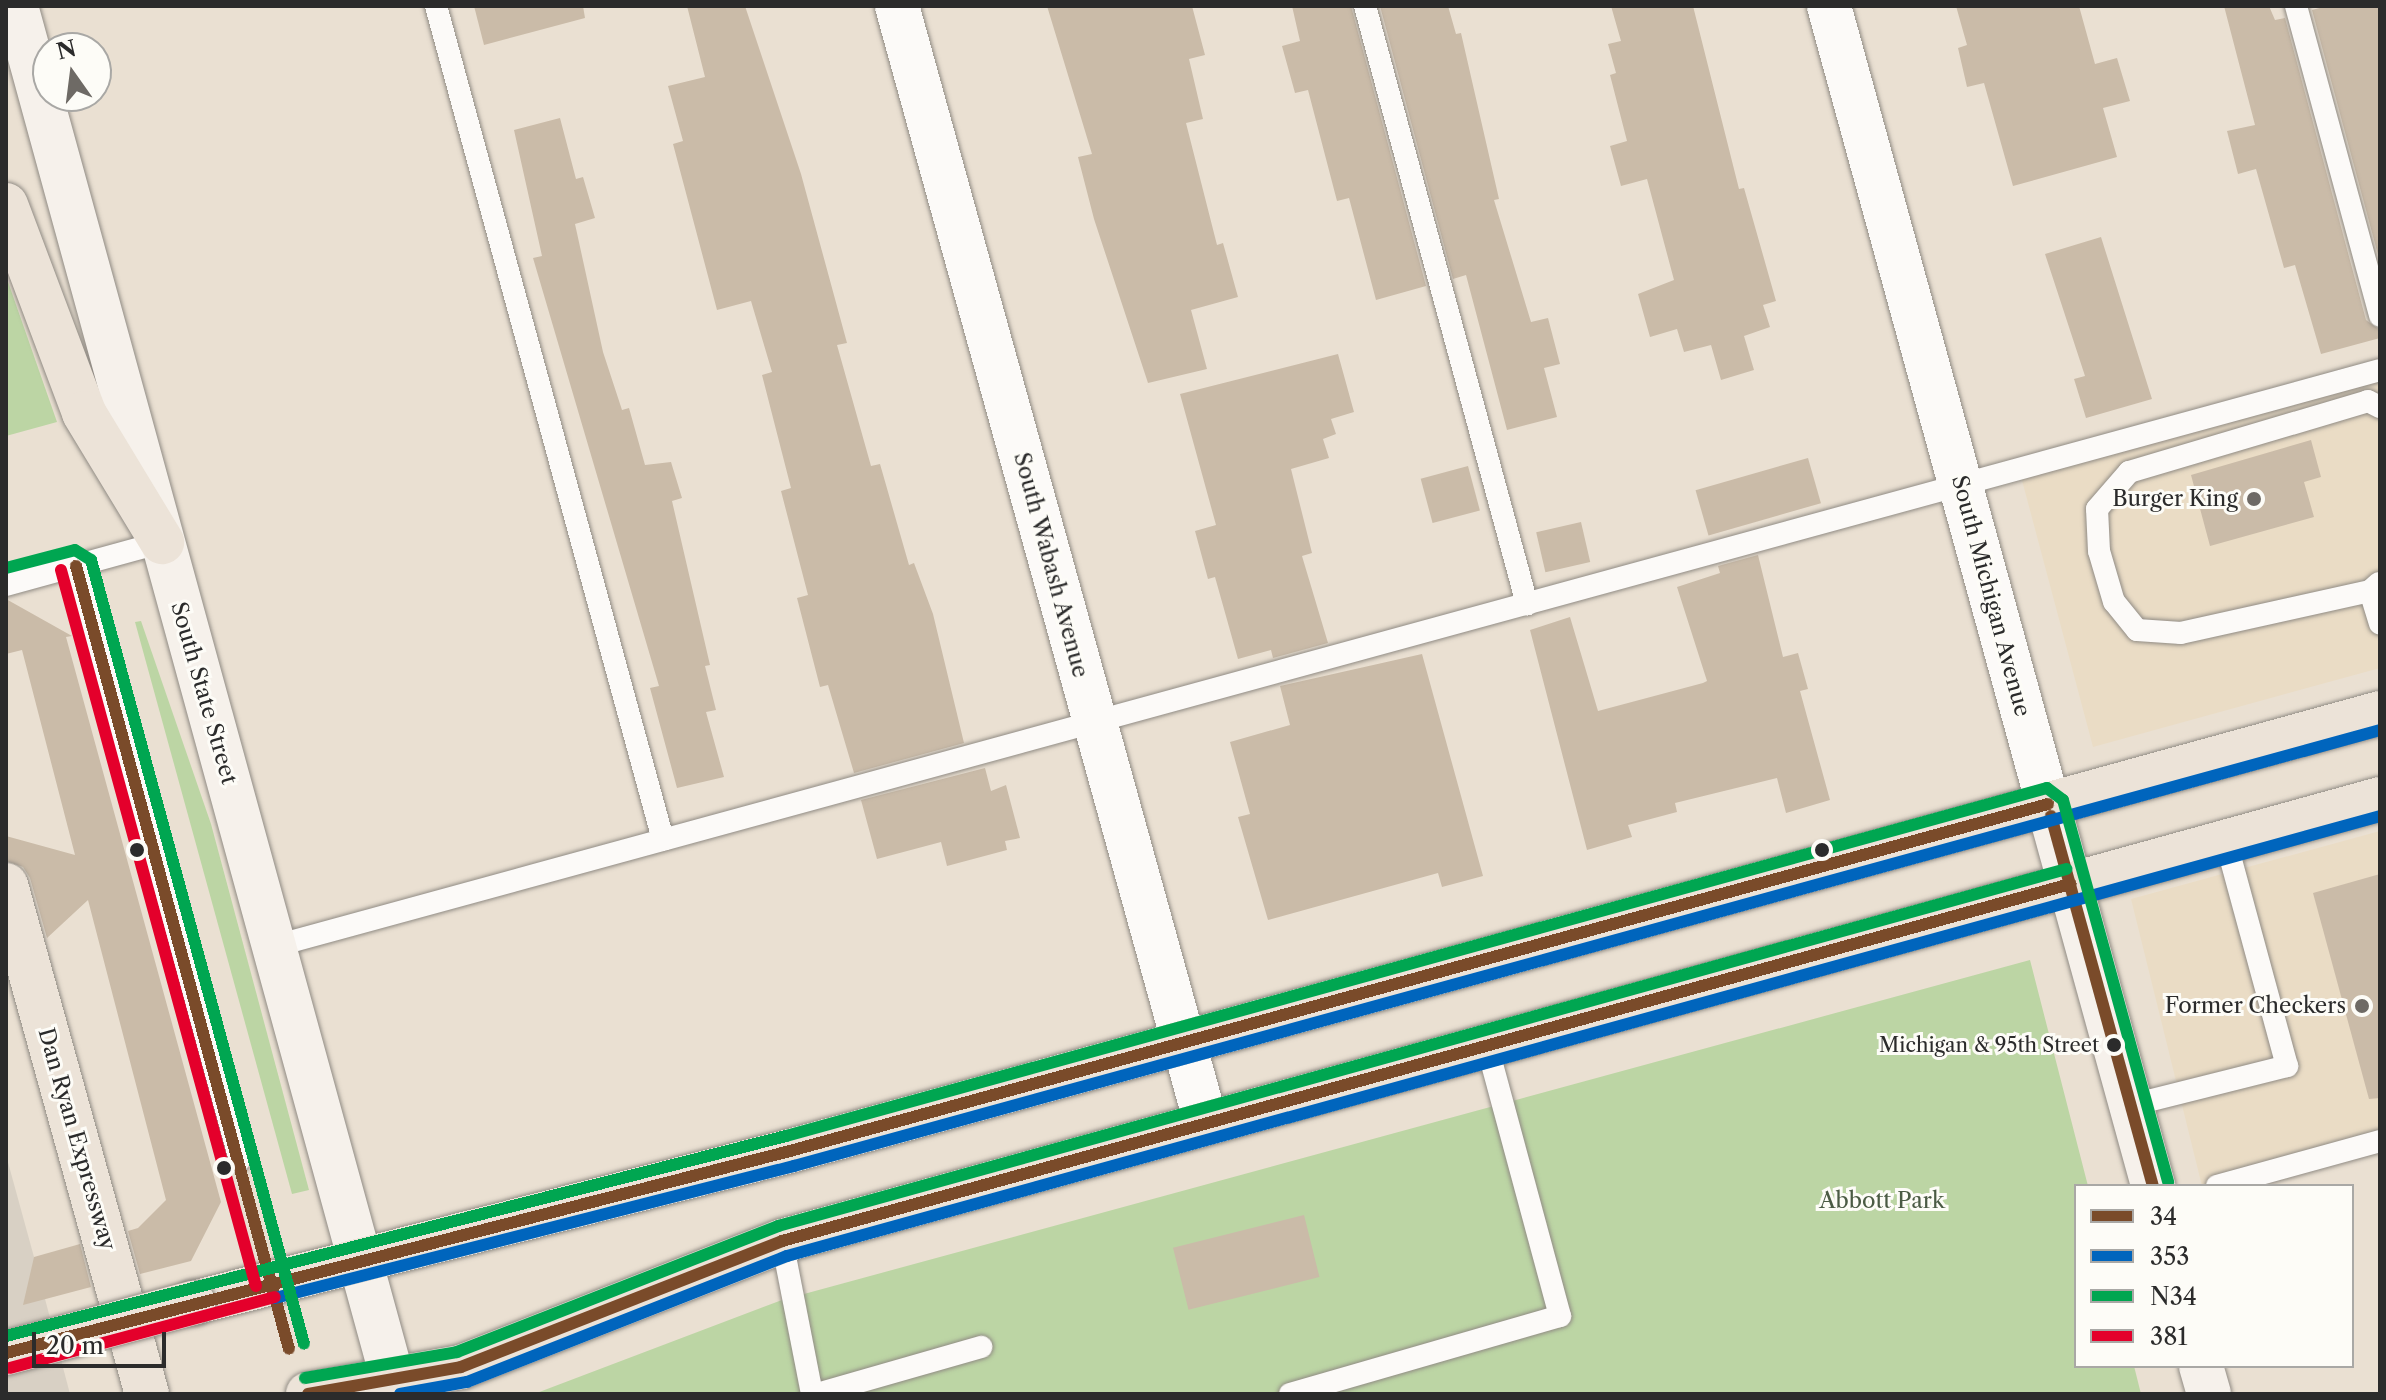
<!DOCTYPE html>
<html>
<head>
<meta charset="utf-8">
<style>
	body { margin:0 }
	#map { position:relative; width:2386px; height:1400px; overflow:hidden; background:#eae0d2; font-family:"Libre Caslon Text",serif }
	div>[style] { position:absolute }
	.built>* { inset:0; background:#eadcc5 }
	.industrial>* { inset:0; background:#d8d0c4 }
	.green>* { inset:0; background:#bcd5a4 }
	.building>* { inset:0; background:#cabba8; transform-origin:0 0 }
	.roads { filter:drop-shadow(0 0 2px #908b84) drop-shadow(0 0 2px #908b84) }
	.service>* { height:22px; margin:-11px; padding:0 11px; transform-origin:11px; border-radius:11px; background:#fcfaf8 }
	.minor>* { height:44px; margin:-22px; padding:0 22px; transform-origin:22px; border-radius:22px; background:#fcfaf8 }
	.secondary>* { height:44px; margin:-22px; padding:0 22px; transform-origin:22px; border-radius:22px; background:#f6f1eb }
	.primary>* { height:44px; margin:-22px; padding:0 22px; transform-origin:22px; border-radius:22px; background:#ece3d8 }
	.motorway>* { height:44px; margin:-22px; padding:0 22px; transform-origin:22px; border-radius:22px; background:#ece3d8 }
	.bridges { filter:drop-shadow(0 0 2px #908b84) drop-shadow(0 0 2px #908b84) }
	.primary-bridge>* { height:44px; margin:-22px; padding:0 22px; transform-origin:22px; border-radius:22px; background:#ece3d8 }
	.bus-1>* { height:12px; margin:-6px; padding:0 6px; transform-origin:6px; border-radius:6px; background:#7a4b2a }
	.bus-2>* { height:12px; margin:-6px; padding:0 6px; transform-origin:6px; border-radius:6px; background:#0065bd }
	.bus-3>* { height:12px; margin:-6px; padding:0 6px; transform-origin:6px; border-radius:6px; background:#00a651 }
	.bus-4>* { height:12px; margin:-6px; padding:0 6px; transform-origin:6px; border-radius:6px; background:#e4002b }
	.dots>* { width:22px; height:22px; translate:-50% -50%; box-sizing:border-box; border:4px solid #fdfcf7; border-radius:50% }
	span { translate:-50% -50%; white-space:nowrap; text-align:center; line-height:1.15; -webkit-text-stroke:6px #fdfcf7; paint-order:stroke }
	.bus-label { font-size:20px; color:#2b2b2b }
	.right { translate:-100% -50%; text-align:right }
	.poi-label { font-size:22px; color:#2b2b2b }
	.street-label { font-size:22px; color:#2b2b2b }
	.park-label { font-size:22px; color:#4b5b44 }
	.frame { position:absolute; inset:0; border:8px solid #2b2b2b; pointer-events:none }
	.legend { position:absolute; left:2074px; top:1184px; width:280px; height:184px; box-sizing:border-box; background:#fdfcf7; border:2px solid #a9a8a5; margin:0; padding:10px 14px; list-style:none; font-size:24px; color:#2b2b2b }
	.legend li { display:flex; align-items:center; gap:16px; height:40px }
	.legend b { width:40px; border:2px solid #a9a8a5 }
	.north { position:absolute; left:32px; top:32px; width:80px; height:80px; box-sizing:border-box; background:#fdfcf7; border:2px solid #a9a8a5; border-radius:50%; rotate:346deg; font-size:22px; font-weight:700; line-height:32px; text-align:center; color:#2b2b2b }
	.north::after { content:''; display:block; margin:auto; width:28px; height:36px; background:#6e6a65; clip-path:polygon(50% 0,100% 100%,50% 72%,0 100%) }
	.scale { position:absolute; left:32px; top:1332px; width:134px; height:36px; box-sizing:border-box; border:4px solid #2b2b2b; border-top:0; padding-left:10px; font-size:24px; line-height:28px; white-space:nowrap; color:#2b2b2b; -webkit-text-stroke:6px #fdfcf7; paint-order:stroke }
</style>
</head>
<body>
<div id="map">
	<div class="built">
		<i style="clip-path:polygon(2380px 370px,2380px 668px,2093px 747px,2019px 469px)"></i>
		<i style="clip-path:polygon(2380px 831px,2380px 1147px,2238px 1186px,2202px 1186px,2131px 899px)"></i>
	</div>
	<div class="industrial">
		<i style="clip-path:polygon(6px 1155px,34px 1257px,70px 1394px,6px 1394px)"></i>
	</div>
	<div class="green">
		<i style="clip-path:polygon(6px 276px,57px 422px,6px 436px)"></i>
		<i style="clip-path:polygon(141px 621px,211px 824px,309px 1190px,292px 1194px,135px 622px)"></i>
		<i style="clip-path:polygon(2030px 960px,2088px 1186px,2076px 1186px,2076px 1366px,2134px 1366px,2141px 1394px,534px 1394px,782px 1300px)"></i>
	</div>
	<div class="building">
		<i style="clip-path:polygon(474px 6px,583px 6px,585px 18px,484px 45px)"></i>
		<i style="clip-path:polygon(687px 6px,745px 6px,801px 174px,847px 343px,837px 345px,871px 466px,880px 464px,909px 565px,914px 563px,933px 614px,964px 743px,854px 773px,828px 685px,820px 687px,797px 598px,808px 595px,781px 491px,791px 488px,762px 375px,772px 372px,751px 301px,717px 310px,673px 144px,683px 141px,668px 86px,705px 77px)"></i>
		<i style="clip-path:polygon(1047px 6px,1192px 6px,1205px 55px,1189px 59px,1203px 119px,1186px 123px,1217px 245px,1223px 243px,1238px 297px,1191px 310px,1207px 369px,1148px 383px,1094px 219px,1078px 157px,1092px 154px)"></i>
		<i style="clip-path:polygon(1292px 6px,1351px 6px,1426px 286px,1376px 300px,1349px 198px,1337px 201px,1308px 90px,1295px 93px,1282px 46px,1300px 41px)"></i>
		<i style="clip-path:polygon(1380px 6px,1448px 6px,1456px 34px,1461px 33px,1499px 199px,1494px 200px,1531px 322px,1548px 318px,1560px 364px,1544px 368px,1557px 417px,1507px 430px,1466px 275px,1453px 279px)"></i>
		<i style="clip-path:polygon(1611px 6px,1693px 6px,1739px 189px,1744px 188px,1776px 301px,1763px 305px,1770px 327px,1744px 336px,1754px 370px,1721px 380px,1711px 345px,1684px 352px,1677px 329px,1650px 337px,1638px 294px,1674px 280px,1647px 179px,1621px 186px,1610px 146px,1627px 141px,1610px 75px,1616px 73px,1608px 44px,1621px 41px)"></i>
		<i style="clip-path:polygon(1956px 6px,2079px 6px,2095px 64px,2117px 58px,2130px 101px,2103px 108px,2117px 157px,2013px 186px,1984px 83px,1967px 87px,1958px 48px,1967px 45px)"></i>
		<i style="clip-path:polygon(2224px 6px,2269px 6px,2275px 20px,2285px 18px,2366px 320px,2380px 330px,2380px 338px,2321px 354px,2295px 265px,2284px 268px,2256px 169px,2238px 174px,2227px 131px,2255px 125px)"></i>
		<i style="clip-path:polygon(2327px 6px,2380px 6px,2380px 262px,2312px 10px)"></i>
		<i style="clip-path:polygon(560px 118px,576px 179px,583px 177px,595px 218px,575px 224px,603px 352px,622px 410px,629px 408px,645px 465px,671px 462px,682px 498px,672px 501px,710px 665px,705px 666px,716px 710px,706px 712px,724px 777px,677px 788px,650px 688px,659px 686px,533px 258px,542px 256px,514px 130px)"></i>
		<i style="clip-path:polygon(2101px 237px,2152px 399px,2086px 418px,2074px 379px,2085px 376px,2045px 254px)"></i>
		<i style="clip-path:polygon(1338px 354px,1354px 412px,1331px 419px,1336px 434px,1323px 439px,1329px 458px,1291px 469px,1312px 553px,1302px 556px,1328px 643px,1273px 658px,1271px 650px,1238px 659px,1215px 577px,1208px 579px,1195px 531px,1216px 525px,1180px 394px)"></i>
		<i style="clip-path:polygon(2311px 440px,2321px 477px,2304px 482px,2314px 517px,2210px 546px,2191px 475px)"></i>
		<i style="left:1808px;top:458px;width:47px;height:117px;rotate:74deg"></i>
		<i style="left:1468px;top:466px;width:46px;height:49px;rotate:75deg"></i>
		<i style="left:1581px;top:522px;width:41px;height:46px;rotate:77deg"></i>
		<i style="clip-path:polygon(1758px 555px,1783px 657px,1798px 653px,1808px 689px,1800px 691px,1830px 800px,1786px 813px,1777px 778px,1675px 803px,1677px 812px,1628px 825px,1632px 837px,1587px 850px,1530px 630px,1570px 617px,1598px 711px,1703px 683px,1707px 681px,1677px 587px,1720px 573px,1718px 566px)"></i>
		<i style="clip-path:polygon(6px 599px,72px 636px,66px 637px,221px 1202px,191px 1261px,140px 1274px,128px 1231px,138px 1228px,166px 1200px,88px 900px,47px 938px,30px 878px,23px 867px,6px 861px,6px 836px,75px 855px,22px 650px,6px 654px)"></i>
		<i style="clip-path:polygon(1422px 654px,1483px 876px,1442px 887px,1438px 873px,1268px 920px,1238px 817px,1250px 814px,1230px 742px,1290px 725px,1280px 686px)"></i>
		<i style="clip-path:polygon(985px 768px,991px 791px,1006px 785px,1020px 838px,1005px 841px,1007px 850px,947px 866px,941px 842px,877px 859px,861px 800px)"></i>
		<i style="clip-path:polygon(2380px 874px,2380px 1098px,2369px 1099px,2313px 893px)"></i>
		<i style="left:1304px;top:1215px;width:64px;height:135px;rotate:76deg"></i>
		<i style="clip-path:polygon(80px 1244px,91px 1287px,23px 1305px,34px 1257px)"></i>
	</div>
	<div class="roads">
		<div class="service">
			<i style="left:436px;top:6px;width:864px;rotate:74.77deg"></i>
			<i style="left:1365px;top:6px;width:620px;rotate:74.84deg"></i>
			<i style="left:2296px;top:6px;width:321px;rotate:74.8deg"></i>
			<i style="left:76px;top:566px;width:616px;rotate:74.57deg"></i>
			<i style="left:2379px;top:583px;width:12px;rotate:138deg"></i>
			<i style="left:2370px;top:591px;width:34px;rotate:73deg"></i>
			<i style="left:6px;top:585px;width:162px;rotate:-15.4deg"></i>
			<i style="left:2370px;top:591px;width:194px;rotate:167.5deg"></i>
			<i style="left:2181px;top:633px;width:44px;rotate:-176.1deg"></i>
			<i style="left:2137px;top:630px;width:36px;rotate:-129deg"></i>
			<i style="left:2114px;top:602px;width:53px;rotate:-106.4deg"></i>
			<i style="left:2099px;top:551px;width:42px;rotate:-92.7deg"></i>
			<i style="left:2097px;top:509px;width:49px;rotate:-49.1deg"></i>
			<i style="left:2129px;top:472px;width:249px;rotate:-16.5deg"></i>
			<i style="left:2368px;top:401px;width:13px;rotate:27deg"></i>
			<i style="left:275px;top:946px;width:2182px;rotate:-15.3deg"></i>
			<i style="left:2132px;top:1105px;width:160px;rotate:-14.1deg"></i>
			<i style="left:2287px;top:1066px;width:233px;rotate:-105.2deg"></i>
			<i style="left:2217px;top:1186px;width:169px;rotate:-15.4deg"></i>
			<i style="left:782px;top:1241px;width:156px;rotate:78.9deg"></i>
			<i style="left:817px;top:1394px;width:171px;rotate:-16deg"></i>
			<i style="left:1290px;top:1394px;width:281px;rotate:-16.1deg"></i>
			<i style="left:1560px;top:1316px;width:281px;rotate:-105.1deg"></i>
		</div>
		<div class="minor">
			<i style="left:897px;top:6px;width:1159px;rotate:74.54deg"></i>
			<i style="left:1829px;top:6px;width:828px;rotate:74.65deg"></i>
		</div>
		<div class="secondary">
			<i style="left:16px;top:6px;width:1425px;rotate:74.66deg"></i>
			<i style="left:2048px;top:804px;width:396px;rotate:74.6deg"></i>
			<i style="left:2201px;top:1366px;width:29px;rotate:74deg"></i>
		</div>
		<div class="primary">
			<i style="left:193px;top:1303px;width:616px;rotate:-14.28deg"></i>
			<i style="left:790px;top:1151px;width:1649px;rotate:-15.4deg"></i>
			<i style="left:308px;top:1394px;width:155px;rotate:-10deg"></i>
			<i style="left:461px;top:1367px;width:345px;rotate:-21.4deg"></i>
			<i style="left:782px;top:1241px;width:1658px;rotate:-15.46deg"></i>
		</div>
		<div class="motorway">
			<i style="left:6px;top:205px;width:222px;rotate:69.4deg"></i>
			<i style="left:84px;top:413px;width:151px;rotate:58.8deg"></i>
			<i style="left:6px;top:885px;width:528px;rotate:74.52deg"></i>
		</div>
	</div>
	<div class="bridges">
		<div class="primary-bridge">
			<i style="left:6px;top:1353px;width:194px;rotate:-15deg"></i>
		</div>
	</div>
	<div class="bus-1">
		<i style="left:76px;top:566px;width:811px;rotate:74.78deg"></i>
		<i style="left:2051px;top:816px;width:384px;rotate:74.6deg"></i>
		<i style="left:6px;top:1353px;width:810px;rotate:-14.45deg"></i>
		<i style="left:790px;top:1151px;width:1305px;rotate:-15.42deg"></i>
		<i style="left:308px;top:1394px;width:155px;rotate:-10deg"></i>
		<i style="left:461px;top:1367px;width:345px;rotate:-21.4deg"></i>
		<i style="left:782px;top:1241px;width:1337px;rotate:-15.49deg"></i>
	</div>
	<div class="bus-2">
		<i style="left:275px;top:1298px;width:536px;rotate:-14.27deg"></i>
		<i style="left:794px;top:1166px;width:1645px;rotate:-15.37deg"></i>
		<i style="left:400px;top:1394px;width:68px;rotate:-10.2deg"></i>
		<i style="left:467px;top:1382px;width:344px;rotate:-21.5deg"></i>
		<i style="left:787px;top:1256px;width:1653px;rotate:-15.44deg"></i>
	</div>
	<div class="bus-3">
		<i style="left:6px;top:568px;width:71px;rotate:-14.6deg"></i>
		<i style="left:75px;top:550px;width:19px;rotate:32deg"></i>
		<i style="left:91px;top:560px;width:812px;rotate:74.8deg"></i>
		<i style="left:6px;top:1336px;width:805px;rotate:-14.38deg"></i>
		<i style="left:786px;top:1136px;width:1308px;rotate:-15.43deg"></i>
		<i style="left:2047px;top:788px;width:20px;rotate:37deg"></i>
		<i style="left:2063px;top:800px;width:396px;rotate:74.6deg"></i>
		<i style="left:305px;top:1378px;width:154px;rotate:-9.7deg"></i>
		<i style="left:457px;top:1352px;width:345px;rotate:-21.4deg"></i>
		<i style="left:778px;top:1226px;width:1337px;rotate:-15.49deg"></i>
	</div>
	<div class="bus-4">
		<i style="left:61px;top:570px;width:742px;rotate:74.77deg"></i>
		<i style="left:10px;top:1368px;width:274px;rotate:-15deg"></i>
	</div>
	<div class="dots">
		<i style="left:2254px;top:499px;background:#6e6a65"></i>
		<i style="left:137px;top:850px;background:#2b2b2b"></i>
		<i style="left:1822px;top:850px;background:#2b2b2b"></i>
		<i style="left:2362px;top:1006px;background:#6e6a65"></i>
		<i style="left:2114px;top:1045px;background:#2b2b2b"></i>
		<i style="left:224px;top:1168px;background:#2b2b2b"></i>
	</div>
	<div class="bus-label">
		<span class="right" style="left:2099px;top:1045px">Michigan &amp; 95th Street</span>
	</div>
	<div class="poi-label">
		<span class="right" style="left:2238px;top:499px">Burger King</span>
		<span class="right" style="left:2346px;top:1006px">Former Checkers</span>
	</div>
	<div class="street-label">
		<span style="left:1051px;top:565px;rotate:75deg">South Wabash Avenue</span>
		<span style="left:1991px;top:596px;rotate:75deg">South Michigan Avenue</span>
		<span style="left:204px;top:693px;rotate:74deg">South State Street</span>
		<span style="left:77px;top:1139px;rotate:74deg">Dan Ryan Expressway</span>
	</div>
	<div class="park-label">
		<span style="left:1882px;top:1201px">Abbott Park</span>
	</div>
	<div class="frame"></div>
	<ul class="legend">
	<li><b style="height:10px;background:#7a4b2a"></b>34</li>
	<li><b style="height:10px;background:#0065bd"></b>353</li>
	<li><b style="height:10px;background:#00a651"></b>N34</li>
	<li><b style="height:10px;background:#e4002b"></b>381</li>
	</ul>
	<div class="north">N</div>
	<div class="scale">20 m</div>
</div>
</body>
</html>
